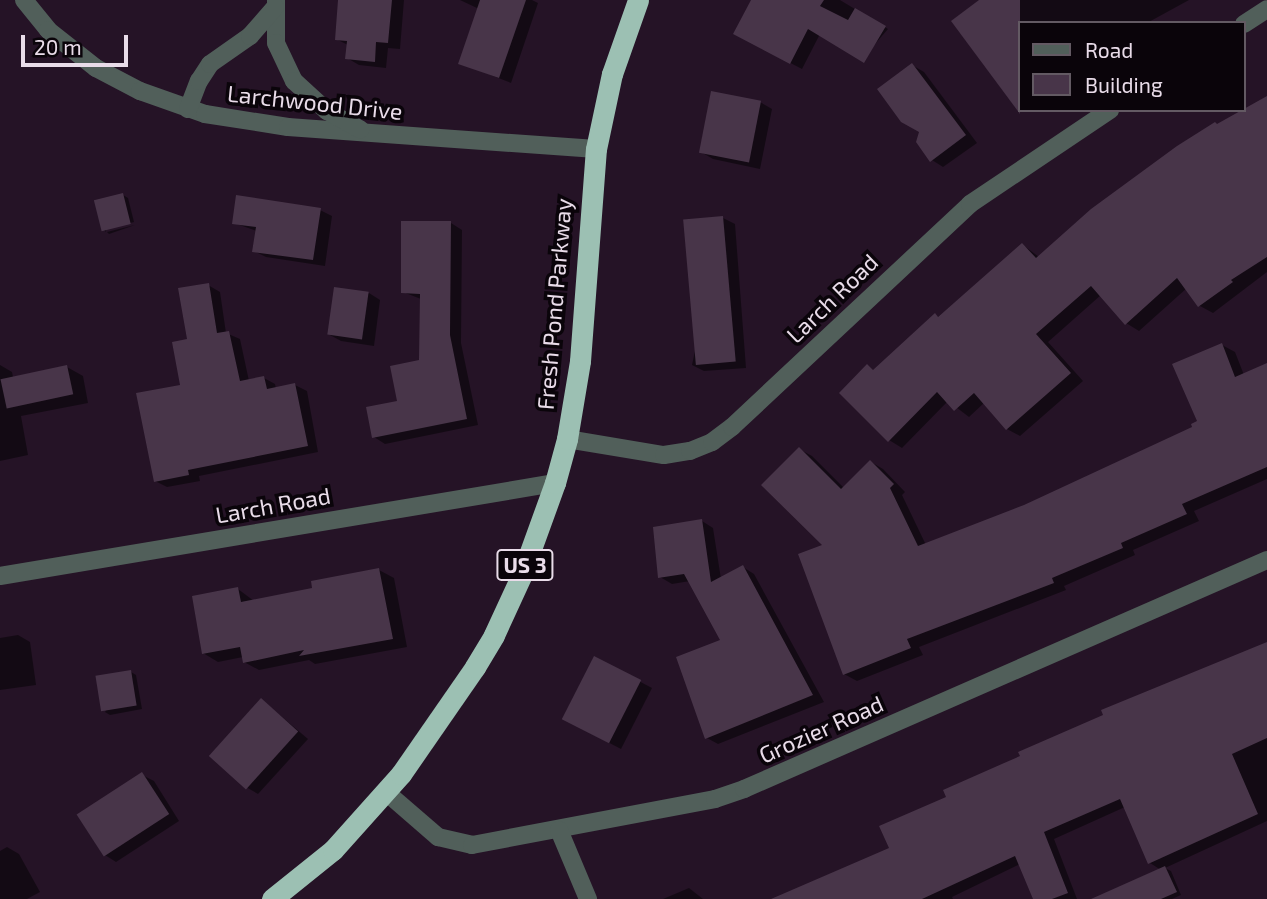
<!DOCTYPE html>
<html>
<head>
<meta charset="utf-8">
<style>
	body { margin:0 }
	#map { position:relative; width:1267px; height:899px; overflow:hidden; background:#251326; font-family:"Exo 2",sans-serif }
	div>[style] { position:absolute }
	.shadow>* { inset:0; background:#0007 }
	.building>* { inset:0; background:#483549; transform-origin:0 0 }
	.minor>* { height:18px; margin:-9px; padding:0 9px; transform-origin:9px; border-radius:9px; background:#515f5a }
	.highway>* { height:21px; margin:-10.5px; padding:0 10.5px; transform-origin:10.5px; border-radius:10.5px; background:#9cc0b3 }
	span { translate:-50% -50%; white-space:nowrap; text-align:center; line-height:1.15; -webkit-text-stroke:7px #0a040a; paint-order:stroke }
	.shield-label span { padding:2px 5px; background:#0a040a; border:2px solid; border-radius:5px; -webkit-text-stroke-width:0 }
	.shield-label { font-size:21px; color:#e9dce9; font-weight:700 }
	.street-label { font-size:23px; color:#e9dce9 }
	.legend { position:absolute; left:1018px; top:21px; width:228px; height:91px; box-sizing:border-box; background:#0a040a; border:2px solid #635a63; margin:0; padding:9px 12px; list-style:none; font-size:21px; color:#e9dce9 }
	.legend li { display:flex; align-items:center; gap:14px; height:35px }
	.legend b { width:35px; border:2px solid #635a63 }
	.scale { position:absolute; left:21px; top:35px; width:107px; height:32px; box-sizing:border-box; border:4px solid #e9dce9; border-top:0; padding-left:9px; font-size:21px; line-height:24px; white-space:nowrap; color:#e9dce9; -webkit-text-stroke:5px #0a040a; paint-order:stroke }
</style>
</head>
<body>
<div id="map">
	<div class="shadow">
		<i style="clip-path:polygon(340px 0,404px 0,400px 49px,388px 48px,386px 68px,359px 65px,347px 58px,348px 45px,336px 39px)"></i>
		<i style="clip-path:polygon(460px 0,532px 0,538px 3px,511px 83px,460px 63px,479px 9px)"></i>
		<i style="clip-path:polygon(754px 0,840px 0,888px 29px,862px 59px,820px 34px,802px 69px,746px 40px)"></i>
		<i style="clip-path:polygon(982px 0,1189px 0,1147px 23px,1020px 23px,1020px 101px,1007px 94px)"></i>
		<i style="clip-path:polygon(912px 65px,924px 72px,977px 143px,943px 167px,932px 160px,921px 132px)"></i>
		<i style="clip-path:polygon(1267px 97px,1267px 272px,1213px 313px,1200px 306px,1187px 288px,1139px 331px,1126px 323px,1101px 295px,1048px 342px,1083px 381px,1020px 436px,1007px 429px,984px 403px,969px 417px,948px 401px,902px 448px,889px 440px,867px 367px,874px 371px,1023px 245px,1039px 257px,1218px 125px)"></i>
		<i style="clip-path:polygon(760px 102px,772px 109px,760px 169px,713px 159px,701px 152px)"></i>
		<i style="clip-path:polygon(123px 195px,128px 198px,134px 222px,106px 229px,106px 232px,104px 230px)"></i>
		<i style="clip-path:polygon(320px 210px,332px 216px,325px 266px,266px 257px,254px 251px,257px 231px,234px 223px)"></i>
		<i style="clip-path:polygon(723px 218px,735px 224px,746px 368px,704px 371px,692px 365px)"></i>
		<i style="clip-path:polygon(451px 223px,462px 230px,461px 343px,478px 425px,385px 444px,374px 437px,399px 402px,421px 361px,421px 299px,403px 292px)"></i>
		<i style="clip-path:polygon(135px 225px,109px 234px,107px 232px)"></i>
		<i style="clip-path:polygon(208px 285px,220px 292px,226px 333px,240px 339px,249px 381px,264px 378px,275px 384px,276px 389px,295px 385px,307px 391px,318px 452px,199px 476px,200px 481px,167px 487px,155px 481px,182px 386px,189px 341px)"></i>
		<i style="clip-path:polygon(369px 293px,380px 300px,374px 346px,341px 341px,330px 335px)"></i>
		<i style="clip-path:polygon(1222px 345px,1235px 352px,1244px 375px,1267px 365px,1267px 479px,1194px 511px,1199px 521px,1133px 550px,1135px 555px,1064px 586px,1066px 590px,919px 647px,923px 655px,857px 681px,844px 674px,825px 545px,799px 449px,812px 456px,844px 488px,871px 462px,883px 469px,905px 492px,902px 495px,926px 545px,1025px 506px,1194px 428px,1199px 422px)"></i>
		<i style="clip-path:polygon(0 365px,12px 372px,13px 377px,67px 367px,83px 376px,88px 403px,21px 416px,28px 455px,0 461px)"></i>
		<i style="clip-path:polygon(702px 521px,713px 528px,721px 579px,743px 567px,754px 574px,824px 702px,718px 744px,707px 738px,723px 641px,690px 581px,672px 584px,660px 577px)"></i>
		<i style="clip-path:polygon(379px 570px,394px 578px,407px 647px,315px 664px,309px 660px,259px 670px,244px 662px,243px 657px,218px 662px,203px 653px,238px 589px,254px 601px,314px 589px)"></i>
		<i style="clip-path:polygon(18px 635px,30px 642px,36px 685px,0 690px,0 638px)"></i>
		<i style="clip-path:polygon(1267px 645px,1267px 821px,1165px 868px,1171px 871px,1181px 895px,1172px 899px,1144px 899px,1161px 870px,1150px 863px,1125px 807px,1054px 839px,1077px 899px,1034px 899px,1020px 864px,952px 897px,953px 899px,786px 899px,891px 849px,948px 798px)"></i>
		<i style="clip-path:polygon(595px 658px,652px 688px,621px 749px,575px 725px)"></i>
		<i style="clip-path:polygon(131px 672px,136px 675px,142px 709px,110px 715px,105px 712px)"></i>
		<i style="clip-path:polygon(262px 700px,308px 739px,258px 794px,246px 787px)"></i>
		<i style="clip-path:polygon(142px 775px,154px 781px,179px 821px,116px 862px,105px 855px)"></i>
		<i style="clip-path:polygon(7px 847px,19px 854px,40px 892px,27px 899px,0 899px,0 851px)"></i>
		<i style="clip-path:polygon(689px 888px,703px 899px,663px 899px)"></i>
	</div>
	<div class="building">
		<i style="clip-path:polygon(338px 0,392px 0,388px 43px,376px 42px,375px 62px,345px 59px,347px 41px,335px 40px)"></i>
		<i style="clip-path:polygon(480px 0,526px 0,499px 78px,458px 64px)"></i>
		<i style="clip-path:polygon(751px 0,824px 0,820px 6px,848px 20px,855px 8px,886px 26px,864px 63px,808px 29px,790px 64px,733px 34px)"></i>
		<i style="clip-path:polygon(979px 0,1020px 0,1020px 114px,951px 21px)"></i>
		<i style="clip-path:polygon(912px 63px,966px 135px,930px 162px,916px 142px,919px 132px,901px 122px,877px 89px)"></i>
		<i style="left:711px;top:91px;width:51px;height:63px;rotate:11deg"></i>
		<i style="clip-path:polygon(1267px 96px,1267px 257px,1231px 280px,1233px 282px,1198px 307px,1177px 278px,1125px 325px,1091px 286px,1036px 334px,1071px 373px,1006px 430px,974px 393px,954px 411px,937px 392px,888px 442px,839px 393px,867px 364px,873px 370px,935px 313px,938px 317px,1022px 243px,1036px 258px,1091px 209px,1177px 146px,1215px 122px,1217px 124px)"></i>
		<i style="left:123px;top:193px;width:32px;height:30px;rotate:76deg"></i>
		<i style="clip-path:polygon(236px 195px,321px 208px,313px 260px,252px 252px,256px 227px,232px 224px)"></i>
		<i style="left:723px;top:216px;width:146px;height:40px;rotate:85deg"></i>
		<i style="clip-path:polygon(401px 221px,451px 221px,450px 335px,467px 419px,372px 438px,366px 407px,397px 401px,390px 366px,419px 360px,420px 294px,401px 293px)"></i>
		<i style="clip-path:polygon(209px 283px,217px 333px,229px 331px,240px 381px,264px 376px,267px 389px,295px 383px,308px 446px,188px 470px,189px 475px,154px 482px,136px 393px,180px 385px,172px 342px,187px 339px,178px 288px)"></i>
		<i style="left:334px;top:287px;width:35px;height:48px;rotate:8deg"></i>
		<i style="clip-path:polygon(1222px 343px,1235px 377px,1267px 363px,1267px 467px,1182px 504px,1187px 514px,1121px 543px,1123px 548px,1052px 578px,1054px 583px,907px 639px,911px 648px,843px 675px,798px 554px,822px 545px,761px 485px,799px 447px,841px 489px,870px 460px,894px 484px,890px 488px,918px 546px,1024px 505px,1192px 427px,1191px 424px,1197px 421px,1172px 364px)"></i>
		<i style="left:67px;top:365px;width:30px;height:68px;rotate:78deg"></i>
		<i style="clip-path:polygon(702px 519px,711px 582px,743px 565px,813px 695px,705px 739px,676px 657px,720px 640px,684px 574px,658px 578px,653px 527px)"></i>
		<i style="clip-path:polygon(379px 568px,393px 639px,299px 656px,304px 650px,243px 663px,240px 647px,202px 654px,192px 596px,238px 587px,241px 602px,312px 588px,311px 581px)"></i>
		<i style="clip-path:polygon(1267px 642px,1267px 738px,1232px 754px,1258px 814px,1148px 864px,1120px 799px,1044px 832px,1068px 893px,1052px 899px,1033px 899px,1015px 856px,922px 899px,771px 899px,889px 848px,879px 826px,946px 797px,943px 790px,1020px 756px,1018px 752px,1103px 715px,1101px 710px)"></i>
		<i style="left:594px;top:656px;width:53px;height:71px;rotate:27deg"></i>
		<i style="left:131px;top:670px;width:36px;height:36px;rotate:81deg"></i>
		<i style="left:261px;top:698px;width:50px;height:78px;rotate:42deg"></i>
		<i style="left:142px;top:772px;width:50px;height:78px;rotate:57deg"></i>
		<i style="clip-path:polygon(1165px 866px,1177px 892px,1161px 899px,1091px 899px)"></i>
	</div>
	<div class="minor">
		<i style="left:24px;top:0;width:38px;rotate:51deg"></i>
		<i style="left:48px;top:30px;width:61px;rotate:38.4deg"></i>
		<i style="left:96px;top:68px;width:50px;rotate:27.6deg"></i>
		<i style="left:140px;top:91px;width:69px;rotate:19.5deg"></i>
		<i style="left:205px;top:114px;width:84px;rotate:8.9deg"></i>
		<i style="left:288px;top:127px;width:309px;rotate:4.1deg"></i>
		<i style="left:276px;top:0;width:43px;rotate:90deg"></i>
		<i style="left:276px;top:43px;width:42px;rotate:64.7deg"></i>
		<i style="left:294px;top:81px;width:45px;rotate:42.3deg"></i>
		<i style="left:327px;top:111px;width:38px;rotate:29deg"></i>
		<i style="left:1244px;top:24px;width:27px;rotate:-33deg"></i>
		<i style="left:188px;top:109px;width:30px;rotate:-69deg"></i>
		<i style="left:199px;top:81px;width:20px;rotate:-57deg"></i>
		<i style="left:210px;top:64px;width:49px;rotate:-35deg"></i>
		<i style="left:250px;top:36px;width:38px;rotate:-49deg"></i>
		<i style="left:567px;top:439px;width:98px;rotate:9.4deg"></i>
		<i style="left:664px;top:455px;width:26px;rotate:-9deg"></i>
		<i style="left:690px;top:451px;width:24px;rotate:-22deg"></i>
		<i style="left:712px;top:442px;width:25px;rotate:-37deg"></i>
		<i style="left:732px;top:427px;width:326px;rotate:-43.1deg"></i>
		<i style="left:970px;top:204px;width:169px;rotate:-33.9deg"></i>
		<i style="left:0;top:576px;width:563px;rotate:-9.51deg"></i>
		<i style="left:386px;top:792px;width:69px;rotate:40.9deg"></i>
		<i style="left:438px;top:837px;width:35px;rotate:13deg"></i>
		<i style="left:472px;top:845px;width:247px;rotate:-10.7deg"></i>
		<i style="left:715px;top:799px;width:31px;rotate:-19deg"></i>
		<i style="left:744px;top:789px;width:571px;rotate:-23.65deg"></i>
		<i style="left:559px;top:830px;width:75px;rotate:67.2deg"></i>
	</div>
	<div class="highway">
		<i style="left:272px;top:899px;width:78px;rotate:-38.8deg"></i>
		<i style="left:333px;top:850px;width:102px;rotate:-48.2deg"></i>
		<i style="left:401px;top:774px;width:130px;rotate:-55.3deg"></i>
		<i style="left:475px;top:667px;width:37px;rotate:-59deg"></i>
		<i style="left:494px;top:635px;width:67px;rotate:-65.3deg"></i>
		<i style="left:522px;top:574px;width:97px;rotate:-70.1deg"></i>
		<i style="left:555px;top:483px;width:46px;rotate:-74.7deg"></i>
		<i style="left:567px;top:439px;width:79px;rotate:-80.5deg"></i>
		<i style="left:580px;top:361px;width:213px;rotate:-85.7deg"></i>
		<i style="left:596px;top:149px;width:77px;rotate:-78deg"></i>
		<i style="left:612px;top:74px;width:78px;rotate:-70.6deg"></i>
	</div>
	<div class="shield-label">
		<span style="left:525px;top:565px">US 3</span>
	</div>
	<div class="street-label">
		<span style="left:315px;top:102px;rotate:6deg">Larchwood Drive</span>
		<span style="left:832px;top:298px;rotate:-44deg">Larch Road</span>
		<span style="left:554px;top:304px;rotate:-85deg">Fresh Pond Parkway</span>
		<span style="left:273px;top:505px;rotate:-10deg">Larch Road</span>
		<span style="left:821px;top:729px;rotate:-24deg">Grozier Road</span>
	</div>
	<ul class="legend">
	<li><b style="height:9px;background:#515f5a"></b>Road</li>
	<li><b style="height:19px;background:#483549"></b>Building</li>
	</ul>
	<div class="scale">20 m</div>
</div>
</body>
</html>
